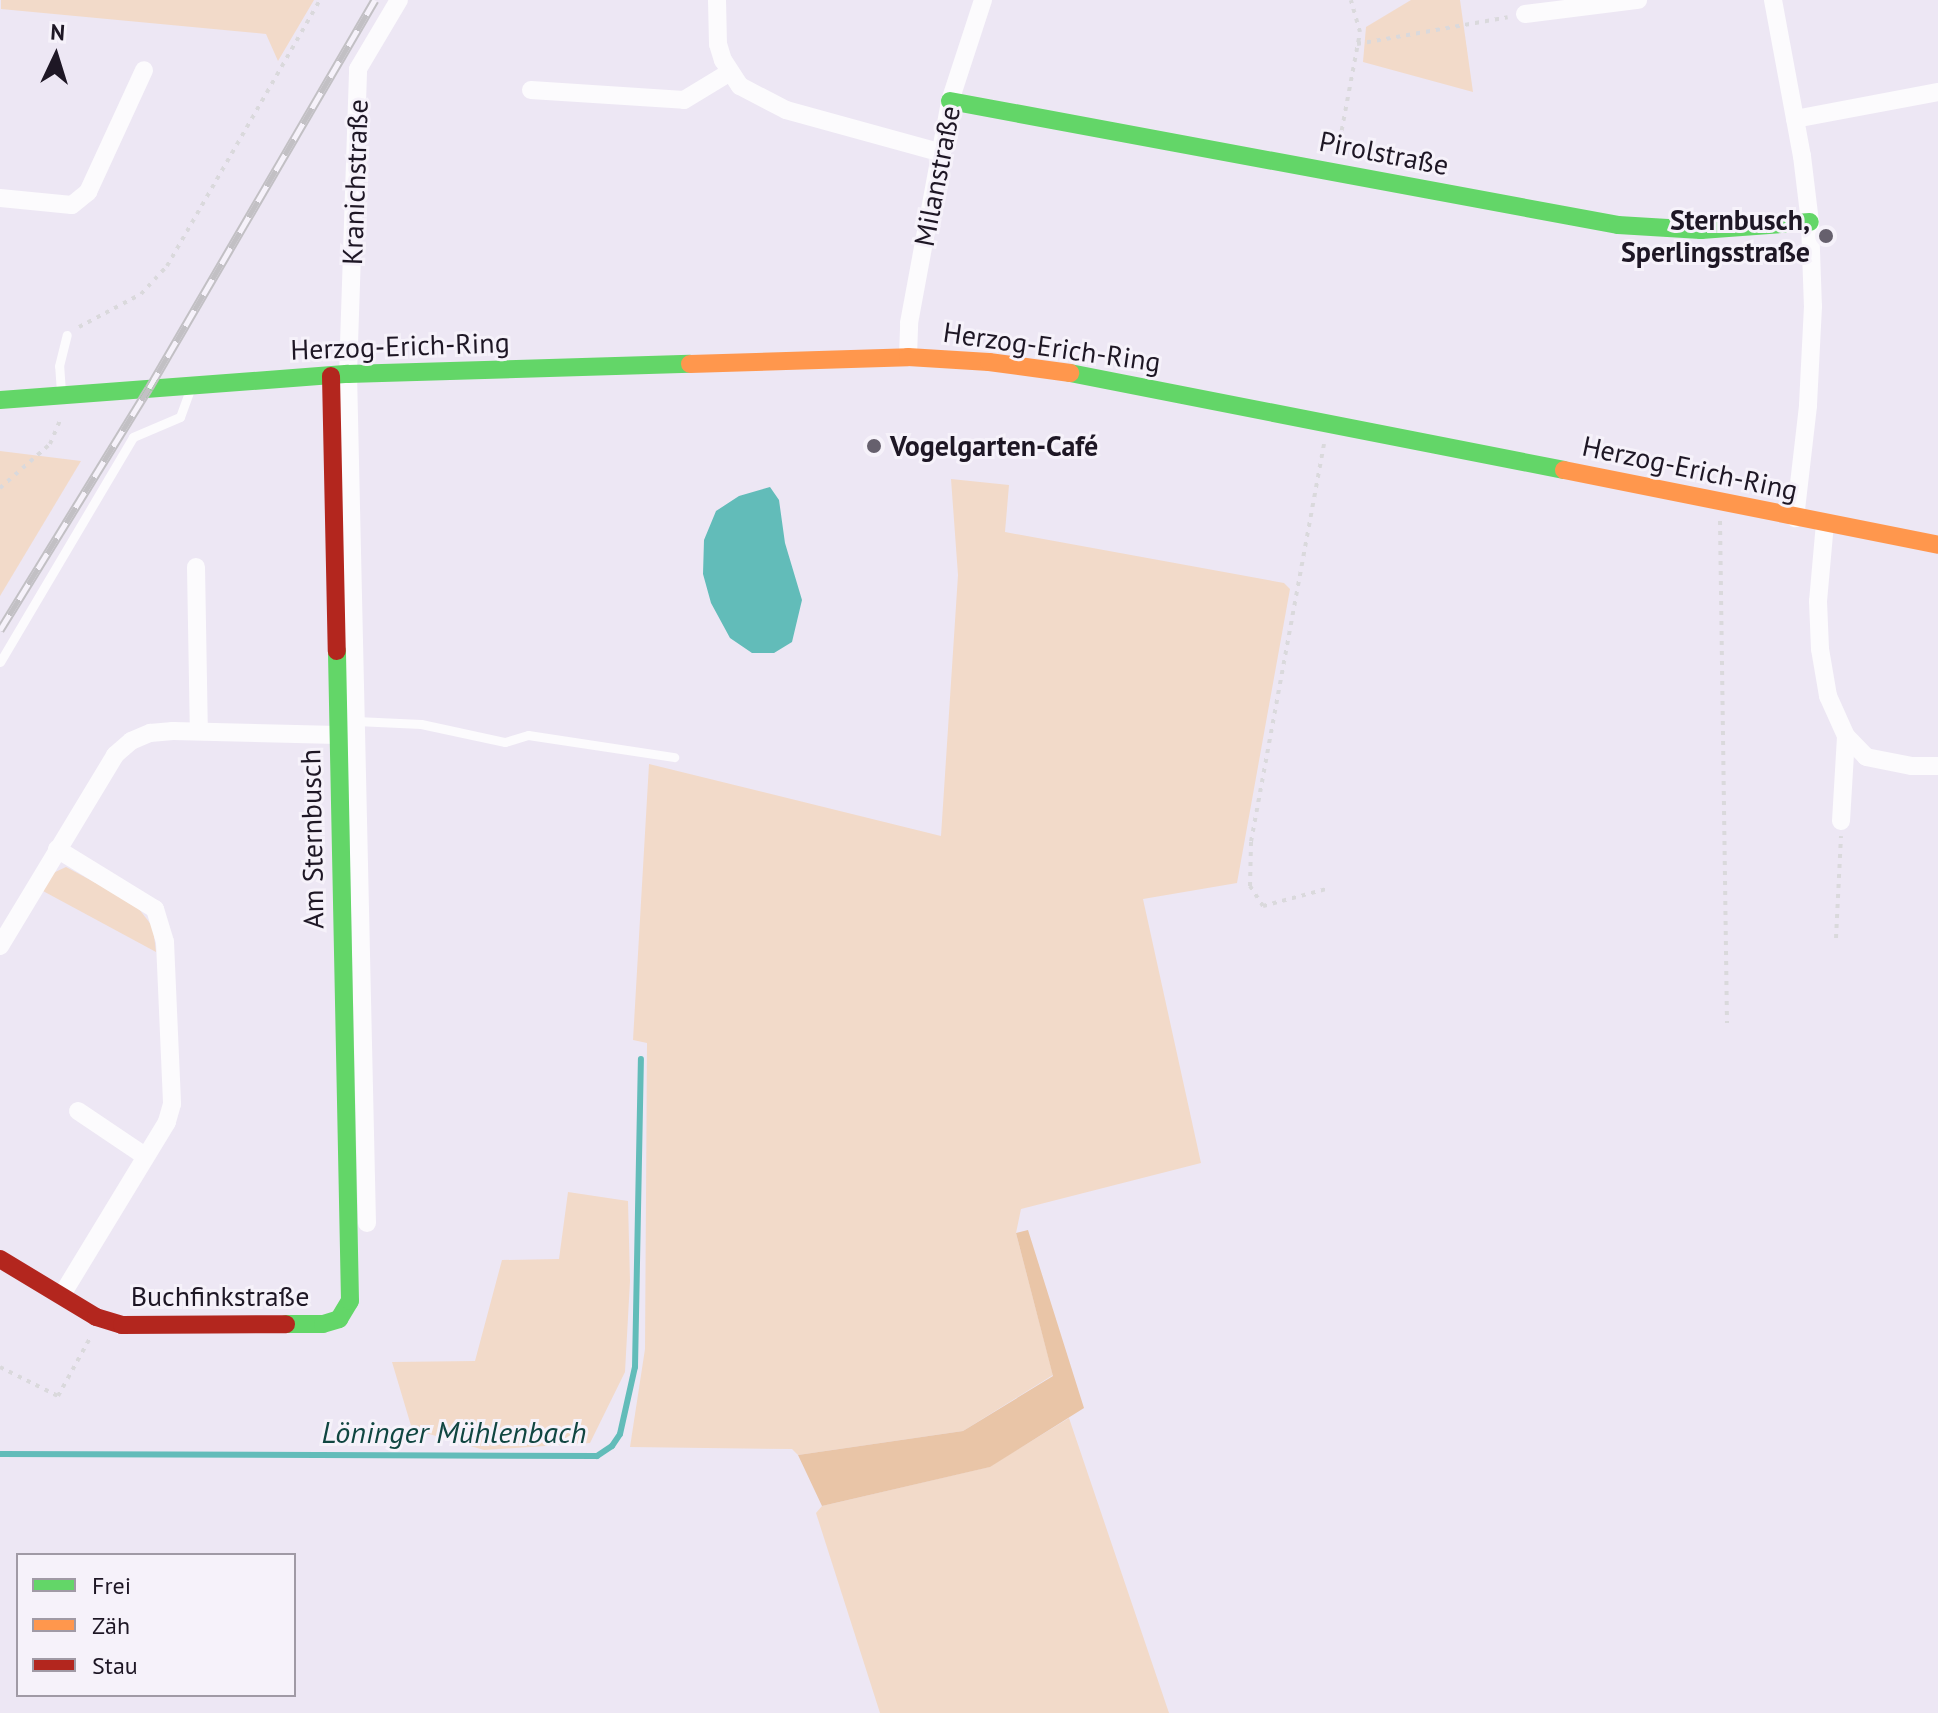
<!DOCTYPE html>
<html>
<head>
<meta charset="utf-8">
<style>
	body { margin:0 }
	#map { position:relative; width:1938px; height:1713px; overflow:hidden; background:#ede7f4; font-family:"PT Sans",sans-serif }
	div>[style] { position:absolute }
	.green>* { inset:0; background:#f2dac9 }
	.forest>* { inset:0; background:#e9c5a7 }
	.water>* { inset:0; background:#62bcb9 }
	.stream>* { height:6px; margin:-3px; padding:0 3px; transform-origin:3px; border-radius:3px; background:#62bcb9 }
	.path>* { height:4px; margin-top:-2px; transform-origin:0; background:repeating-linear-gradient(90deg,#dad9dc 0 4px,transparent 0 10px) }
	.lane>* { height:9px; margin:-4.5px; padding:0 4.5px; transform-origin:4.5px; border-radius:4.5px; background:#fcfbfd }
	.street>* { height:18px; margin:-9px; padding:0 9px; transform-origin:9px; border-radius:9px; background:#fcfbfd }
	.fast>* { height:18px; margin:-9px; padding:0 9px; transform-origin:9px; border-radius:9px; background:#63d668 }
	.slow>* { height:18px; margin:-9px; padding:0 9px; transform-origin:9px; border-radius:9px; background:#ff974d }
	.jam>* { height:18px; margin:-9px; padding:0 9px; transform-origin:9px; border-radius:9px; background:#b3261e }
	.rail>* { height:9px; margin-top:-4.5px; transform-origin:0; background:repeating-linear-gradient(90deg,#f6f2fa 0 18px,#c2c0c4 0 36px); box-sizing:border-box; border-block:2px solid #c2c0c4 }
	.dots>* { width:22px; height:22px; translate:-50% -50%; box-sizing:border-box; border:4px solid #f6f2fa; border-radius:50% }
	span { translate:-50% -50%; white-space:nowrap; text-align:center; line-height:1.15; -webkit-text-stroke:6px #f6f2fa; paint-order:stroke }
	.street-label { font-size:28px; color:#1e1725 }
	.poi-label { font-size:28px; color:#1e1725; font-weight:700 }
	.right { translate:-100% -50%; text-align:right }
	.left { translate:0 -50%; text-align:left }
	.water-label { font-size:30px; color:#104641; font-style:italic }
	.legend { position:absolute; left:16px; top:1553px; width:280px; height:144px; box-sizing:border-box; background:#f6f2fa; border:2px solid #a09aa5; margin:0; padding:10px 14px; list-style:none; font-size:24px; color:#1e1725 }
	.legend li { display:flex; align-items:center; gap:16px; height:40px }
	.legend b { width:40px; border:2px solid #a09aa5 }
	.north { position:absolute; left:16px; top:16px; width:80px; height:80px; -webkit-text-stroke:6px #f6f2fa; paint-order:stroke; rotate:4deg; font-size:22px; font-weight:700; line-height:32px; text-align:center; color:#1e1725 }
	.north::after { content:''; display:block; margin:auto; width:28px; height:36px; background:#1e1725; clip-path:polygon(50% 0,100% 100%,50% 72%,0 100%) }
</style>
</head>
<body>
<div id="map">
	<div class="green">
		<i style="clip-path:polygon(1px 0,314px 0,278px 61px,266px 34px,1px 9px)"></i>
		<i style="clip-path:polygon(1411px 0,1460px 0,1473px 92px,1363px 62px,1366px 27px)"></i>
		<i style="clip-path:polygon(0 451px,81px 461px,0 596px)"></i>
		<i style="clip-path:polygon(951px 479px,1009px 485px,1005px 532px,1284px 583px,1290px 589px,1237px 883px,1143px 899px,1201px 1163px,1021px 1209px,1016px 1233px,1053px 1375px,963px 1431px,798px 1455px,792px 1449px,630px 1447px,645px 1349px,647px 1043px,633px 1040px,649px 764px,941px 836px,958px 575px)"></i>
		<i style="clip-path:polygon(66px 867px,135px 904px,153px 927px,156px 952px,43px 891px,53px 873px)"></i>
		<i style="clip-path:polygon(568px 1192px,628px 1201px,630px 1281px,625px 1372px,590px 1443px,484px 1450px,412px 1429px,392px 1362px,475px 1361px,502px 1260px,559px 1259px)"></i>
		<i style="clip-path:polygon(1069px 1418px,1169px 1713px,880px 1713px,816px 1513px,822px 1506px,989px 1467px)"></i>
	</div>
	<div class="forest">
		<i style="clip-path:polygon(1028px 1230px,1084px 1408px,990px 1467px,822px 1506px,798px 1455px,963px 1431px,1053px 1376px,1016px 1233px)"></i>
	</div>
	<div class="water">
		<i style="clip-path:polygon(770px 487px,779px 500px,785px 543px,802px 600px,792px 642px,774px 653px,752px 653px,730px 638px,711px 603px,703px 574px,704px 540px,716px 511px,739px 496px)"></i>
	</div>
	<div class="stream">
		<i style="left:0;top:1454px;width:597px;rotate:0.19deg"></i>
		<i style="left:597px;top:1456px;width:18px;rotate:-34deg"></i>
		<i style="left:612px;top:1446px;width:14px;rotate:-56deg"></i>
		<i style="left:620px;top:1434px;width:69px;rotate:-77.4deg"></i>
		<i style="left:635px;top:1367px;width:308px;rotate:-88.9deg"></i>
	</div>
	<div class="path">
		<i style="left:1357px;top:44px;width:153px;rotate:-10.1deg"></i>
		<i style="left:1338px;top:150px;width:120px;rotate:-79.4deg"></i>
		<i style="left:1360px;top:32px;width:33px;rotate:-106deg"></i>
		<i style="left:79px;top:327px;width:70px;rotate:-28deg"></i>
		<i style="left:141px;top:294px;width:38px;rotate:-47deg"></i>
		<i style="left:167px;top:266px;width:307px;rotate:-60.1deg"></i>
		<i style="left:1324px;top:444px;width:405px;rotate:100.4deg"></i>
		<i style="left:1251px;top:842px;width:44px;rotate:91.3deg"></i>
		<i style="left:1250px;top:886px;width:24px;rotate:57deg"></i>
		<i style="left:1263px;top:906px;width:69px;rotate:-15deg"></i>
		<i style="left:0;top:488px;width:67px;rotate:-41.3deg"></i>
		<i style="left:50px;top:444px;width:28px;rotate:-67deg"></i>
		<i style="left:1720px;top:521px;width:502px;rotate:89.2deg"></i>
		<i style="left:1836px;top:938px;width:102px;rotate:-87.2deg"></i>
		<i style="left:0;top:1367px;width:65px;rotate:26.6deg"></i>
		<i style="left:58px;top:1396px;width:66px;rotate:-61.1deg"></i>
	</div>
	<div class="lane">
		<i style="left:61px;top:392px;width:26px;rotate:-94deg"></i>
		<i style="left:59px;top:366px;width:32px;rotate:-76deg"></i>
		<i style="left:0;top:662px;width:261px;rotate:-59.4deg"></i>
		<i style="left:133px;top:437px;width:51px;rotate:-23.1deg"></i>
		<i style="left:180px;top:417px;width:29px;rotate:-70deg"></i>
		<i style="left:356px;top:721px;width:65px;rotate:2.6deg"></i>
		<i style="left:421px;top:724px;width:86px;rotate:12.1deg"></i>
		<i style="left:505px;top:742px;width:24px;rotate:-17deg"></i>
		<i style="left:528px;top:735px;width:148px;rotate:8.6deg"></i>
	</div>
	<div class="street">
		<i style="left:717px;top:0;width:44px;rotate:88.7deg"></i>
		<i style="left:718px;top:44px;width:17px;rotate:73deg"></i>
		<i style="left:723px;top:60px;width:31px;rotate:57deg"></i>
		<i style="left:740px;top:86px;width:52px;rotate:27.6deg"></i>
		<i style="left:786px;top:110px;width:162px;rotate:15.4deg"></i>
		<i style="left:1773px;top:0;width:159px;rotate:79.5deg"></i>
		<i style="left:1802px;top:156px;width:66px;rotate:83.1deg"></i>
		<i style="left:1810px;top:222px;width:84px;rotate:88deg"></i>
		<i style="left:1813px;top:306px;width:100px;rotate:92.9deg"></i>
		<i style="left:1808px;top:406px;width:113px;rotate:96.6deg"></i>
		<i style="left:1525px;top:14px;width:114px;rotate:-7.1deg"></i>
		<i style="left:531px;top:90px;width:153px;rotate:3.7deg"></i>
		<i style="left:684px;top:100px;width:54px;rotate:-31.3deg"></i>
		<i style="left:1795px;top:119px;width:146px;rotate:-10.7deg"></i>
		<i style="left:0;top:198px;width:72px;rotate:5.6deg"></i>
		<i style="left:72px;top:205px;width:21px;rotate:-39deg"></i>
		<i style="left:88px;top:192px;width:134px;rotate:-65.3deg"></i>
		<i style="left:908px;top:357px;width:34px;rotate:-88deg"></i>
		<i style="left:909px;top:323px;width:226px;rotate:-79.5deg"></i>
		<i style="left:950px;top:101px;width:106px;rotate:-71.9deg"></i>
		<i style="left:1825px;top:523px;width:78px;rotate:95.1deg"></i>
		<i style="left:1818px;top:601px;width:48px;rotate:87.6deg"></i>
		<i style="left:1820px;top:649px;width:48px;rotate:80.3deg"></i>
		<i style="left:1828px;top:696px;width:44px;rotate:65.8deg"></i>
		<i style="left:1846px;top:736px;width:29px;rotate:46deg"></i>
		<i style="left:1866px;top:757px;width:47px;rotate:11.1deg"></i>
		<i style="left:1912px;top:766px;width:26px"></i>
		<i style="left:196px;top:567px;width:164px;rotate:89deg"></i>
		<i style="left:1841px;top:821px;width:85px;rotate:-86.6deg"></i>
		<i style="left:57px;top:849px;width:115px;rotate:31.5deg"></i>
		<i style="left:155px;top:909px;width:34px;rotate:73deg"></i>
		<i style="left:165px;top:942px;width:162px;rotate:87.5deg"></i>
		<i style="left:172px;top:1104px;width:19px;rotate:106deg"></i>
		<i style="left:167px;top:1122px;width:202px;rotate:121.3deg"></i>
		<i style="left:0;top:946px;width:223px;rotate:-58.9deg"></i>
		<i style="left:115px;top:755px;width:21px;rotate:-41deg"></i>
		<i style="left:131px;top:741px;width:21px;rotate:-23deg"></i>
		<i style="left:150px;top:733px;width:23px;rotate:-5deg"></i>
		<i style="left:173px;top:731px;width:165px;rotate:1.4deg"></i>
		<i style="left:78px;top:1111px;width:81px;rotate:33.9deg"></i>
		<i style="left:367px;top:1223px;width:849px;rotate:-91.28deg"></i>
		<i style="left:348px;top:374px;width:305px;rotate:-88.1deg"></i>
		<i style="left:358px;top:69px;width:80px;rotate:-59.3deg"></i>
	</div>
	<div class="fast">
		<i style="left:950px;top:101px;width:679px;rotate:10.52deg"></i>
		<i style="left:1618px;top:225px;width:83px;rotate:3.4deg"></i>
		<i style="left:1701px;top:230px;width:109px;rotate:-4.2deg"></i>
		<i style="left:1070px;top:373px;width:503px;rotate:11.11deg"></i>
		<i style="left:0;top:400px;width:349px;rotate:-4.3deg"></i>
		<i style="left:348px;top:374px;width:342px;rotate:-1.7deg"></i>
		<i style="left:286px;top:1324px;width:37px"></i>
		<i style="left:323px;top:1324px;width:17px;rotate:-17deg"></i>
		<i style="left:339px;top:1319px;width:21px;rotate:-59deg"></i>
		<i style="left:350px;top:1301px;width:650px;rotate:-91.15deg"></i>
	</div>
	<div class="slow">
		<i style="left:690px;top:364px;width:218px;rotate:-1.8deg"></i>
		<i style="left:908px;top:357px;width:81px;rotate:3.5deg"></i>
		<i style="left:989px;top:362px;width:82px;rotate:7.7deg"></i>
		<i style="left:1564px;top:470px;width:381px;rotate:11.3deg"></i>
	</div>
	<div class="jam">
		<i style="left:331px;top:376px;width:275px;rotate:88.8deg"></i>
		<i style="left:0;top:1259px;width:112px;rotate:31.1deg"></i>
		<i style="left:96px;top:1317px;width:27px;rotate:17deg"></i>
		<i style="left:122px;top:1325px;width:164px;rotate:-0.3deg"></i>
	</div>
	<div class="rail">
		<i style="left:0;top:630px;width:284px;rotate:-58.4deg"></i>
		<i style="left:149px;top:388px;width:449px;rotate:-59.8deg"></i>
	</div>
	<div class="dots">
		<i style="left:1826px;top:236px;background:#66606d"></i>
		<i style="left:874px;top:446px;background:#66606d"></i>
	</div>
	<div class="street-label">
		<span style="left:1384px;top:153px;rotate:11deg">Pirolstraße</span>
		<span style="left:937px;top:176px;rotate:-79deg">Milanstraße</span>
		<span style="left:355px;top:182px;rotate:-88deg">Kranichstraße</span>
		<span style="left:400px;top:346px;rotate:-2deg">Herzog-Erich-Ring</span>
		<span style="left:1052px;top:347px;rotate:8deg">Herzog-Erich-Ring</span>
		<span style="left:1690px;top:468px;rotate:12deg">Herzog-Erich-Ring</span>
		<span style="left:312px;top:839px;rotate:-91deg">Am Sternbusch</span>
		<span style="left:220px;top:1296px">Buchfinkstraße</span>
	</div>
	<div class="poi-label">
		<span class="right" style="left:1810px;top:236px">Sternbusch,<br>Sperlingsstraße</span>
		<span class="left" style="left:890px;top:446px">Vogelgarten-Café</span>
	</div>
	<div class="water-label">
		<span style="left:454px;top:1432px">Löninger Mühlenbach</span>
	</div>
	<ul class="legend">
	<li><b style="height:10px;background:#63d668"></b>Frei</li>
	<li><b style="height:10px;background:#ff974d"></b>Zäh</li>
	<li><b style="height:10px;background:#b3261e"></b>Stau</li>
	</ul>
	<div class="north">N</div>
</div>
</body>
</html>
